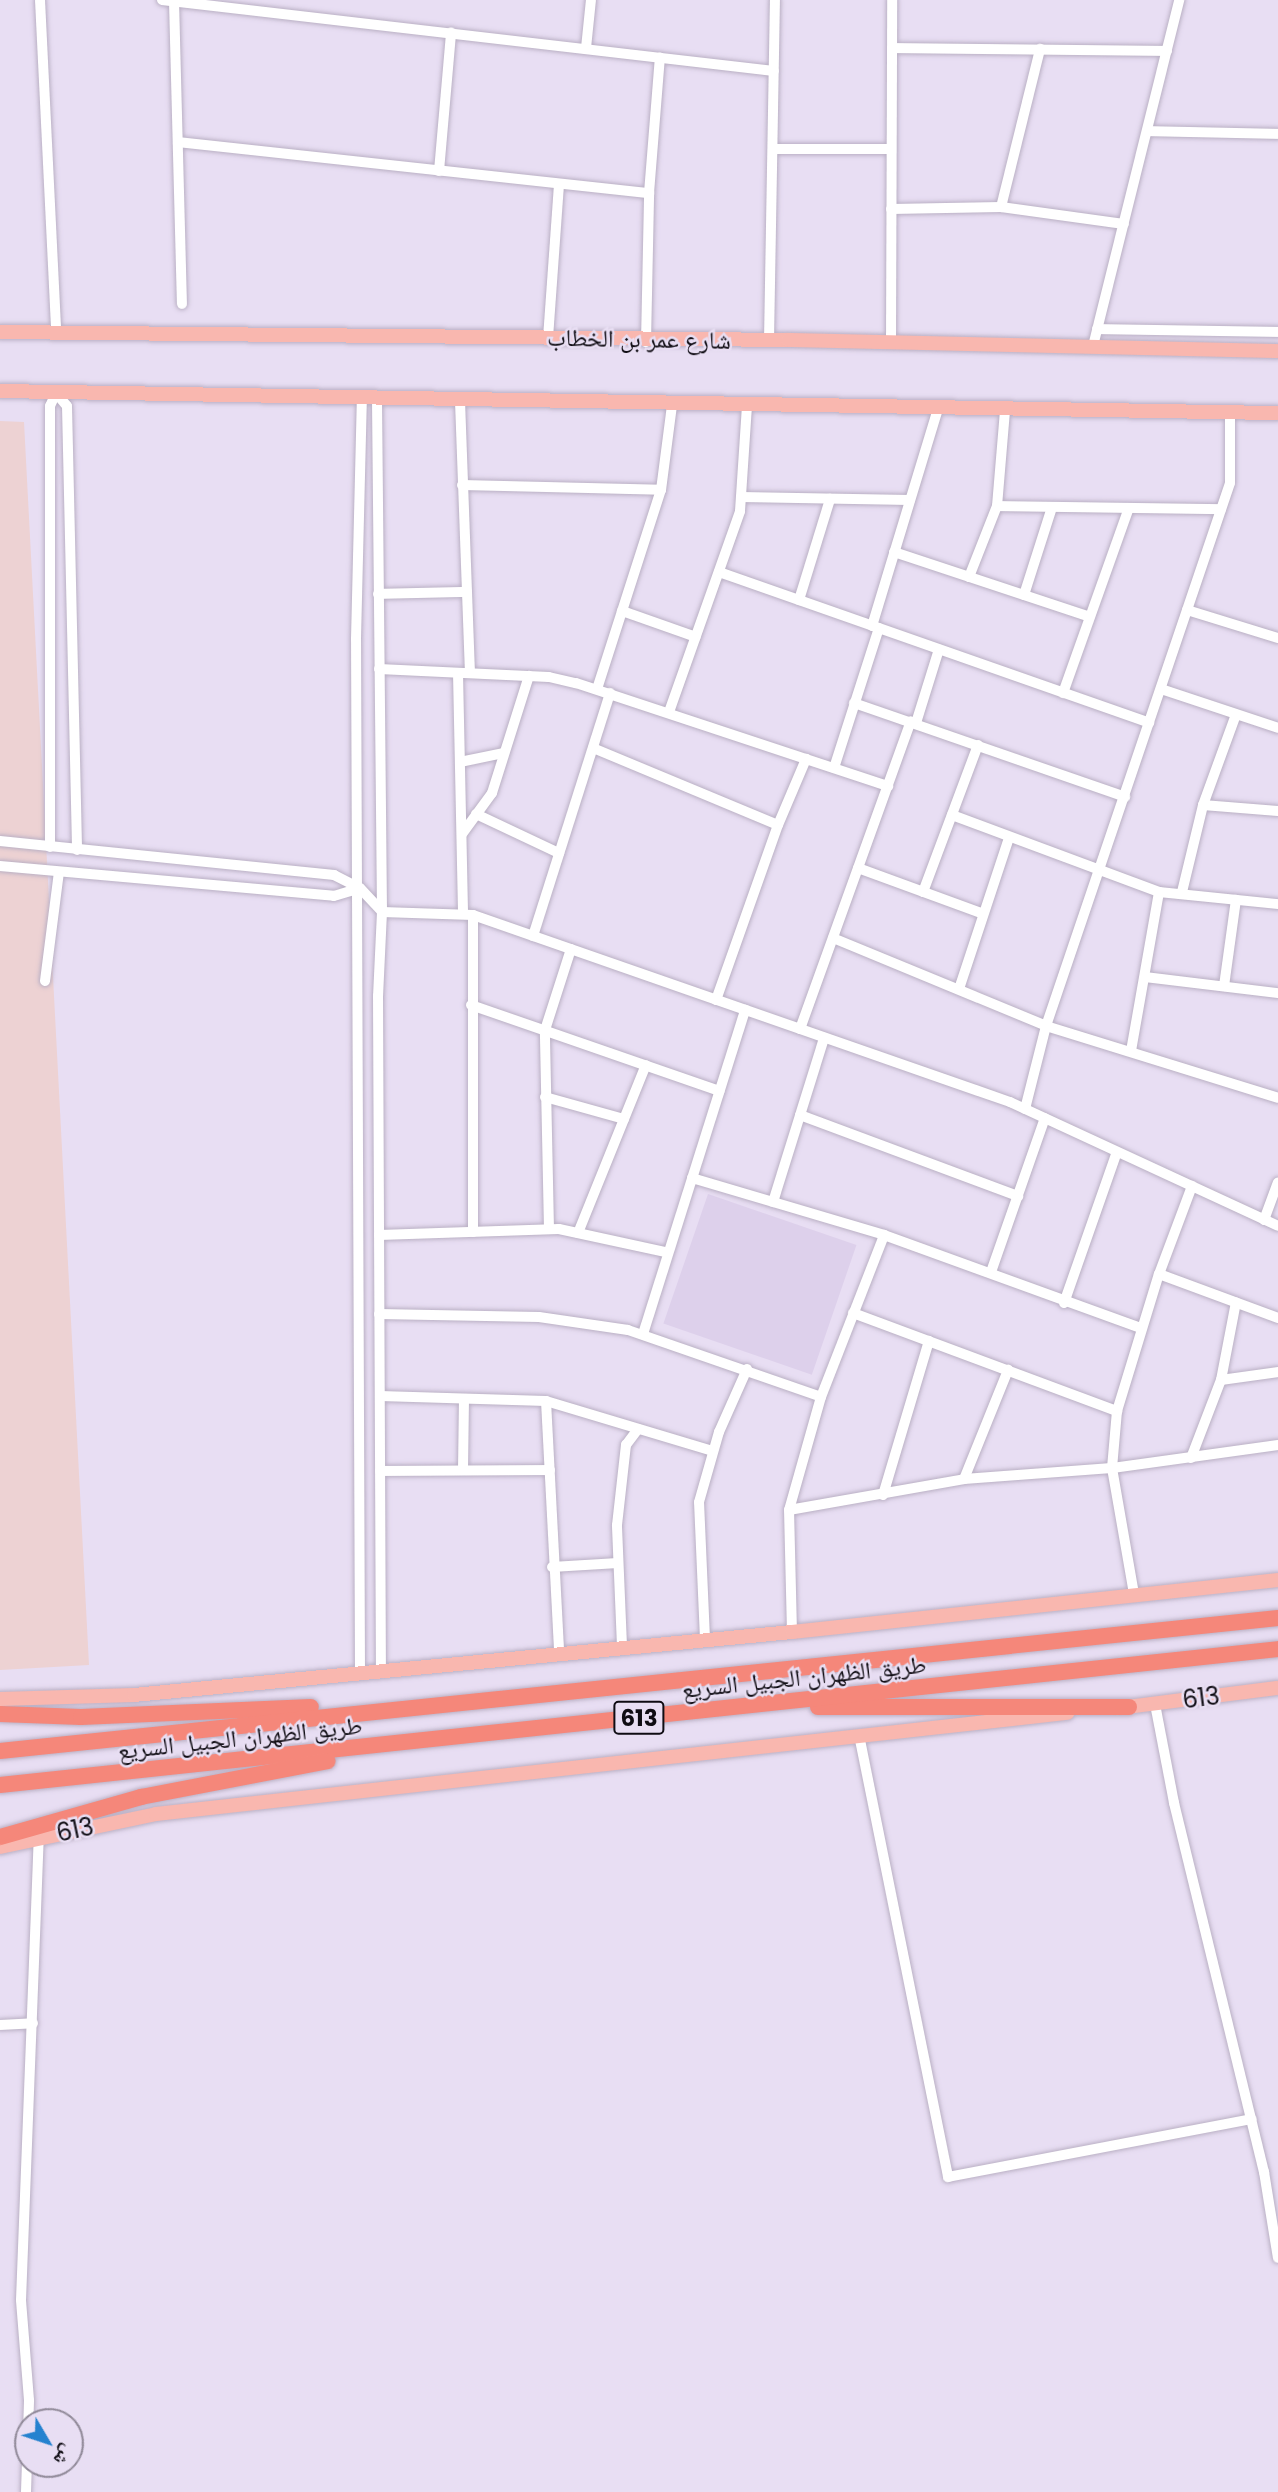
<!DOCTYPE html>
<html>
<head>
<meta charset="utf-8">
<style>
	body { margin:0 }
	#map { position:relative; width:1278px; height:2492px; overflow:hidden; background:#e8def3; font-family:Poppins,"Noto Naskh Arabic",sans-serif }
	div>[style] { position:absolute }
	.built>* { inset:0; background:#ddd0eb; transform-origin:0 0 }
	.industrial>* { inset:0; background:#edd2d3 }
	.roads { filter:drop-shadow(0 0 2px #bab0c4) drop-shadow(0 0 2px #bab0c4) }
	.minor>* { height:10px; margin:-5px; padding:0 5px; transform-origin:5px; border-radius:5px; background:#fff }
	.major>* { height:14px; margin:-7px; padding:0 7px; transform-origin:7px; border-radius:7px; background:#f9b7af }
	.highway>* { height:16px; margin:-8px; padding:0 8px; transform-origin:8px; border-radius:8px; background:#f5877a }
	span { translate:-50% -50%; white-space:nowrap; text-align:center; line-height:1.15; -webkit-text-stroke:5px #e8def3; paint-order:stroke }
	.shield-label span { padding:2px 5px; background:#e8def3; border:2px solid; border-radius:5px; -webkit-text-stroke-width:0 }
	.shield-label { font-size:23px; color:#0f0c13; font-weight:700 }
	.street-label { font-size:24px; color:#0f0c13 }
	.north { position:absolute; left:14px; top:2408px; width:70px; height:70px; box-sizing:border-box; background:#e8def3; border:2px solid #918a99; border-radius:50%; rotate:129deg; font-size:19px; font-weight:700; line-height:28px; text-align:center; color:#0f0c13 }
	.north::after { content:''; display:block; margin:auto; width:24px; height:32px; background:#2582cf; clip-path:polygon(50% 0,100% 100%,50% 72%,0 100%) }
</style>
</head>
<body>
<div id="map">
	<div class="built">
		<i style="left:708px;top:1194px;width:157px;height:137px;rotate:19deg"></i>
	</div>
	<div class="industrial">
		<i style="clip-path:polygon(0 421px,24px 422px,89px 1665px,0 1670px)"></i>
	</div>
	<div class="roads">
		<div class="minor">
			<i style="left:40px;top:0;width:333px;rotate:87.2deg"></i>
			<i style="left:162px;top:0;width:616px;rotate:6.62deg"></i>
			<i style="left:174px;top:1px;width:303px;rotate:88.5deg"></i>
			<i style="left:586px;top:48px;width:48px;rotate:-84.1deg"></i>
			<i style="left:892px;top:48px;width:275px;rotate:0.6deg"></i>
			<i style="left:1147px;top:131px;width:131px;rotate:1.3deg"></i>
			<i style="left:178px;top:142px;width:474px;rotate:6.2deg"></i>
			<i style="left:773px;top:149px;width:118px"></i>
			<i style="left:439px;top:171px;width:139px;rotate:-85deg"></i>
			<i style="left:1001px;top:207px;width:163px;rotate:-76.1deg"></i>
			<i style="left:891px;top:209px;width:110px;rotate:-1deg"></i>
			<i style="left:1001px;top:207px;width:124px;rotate:7.9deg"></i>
			<i style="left:1097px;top:329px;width:181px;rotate:0.9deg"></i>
			<i style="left:548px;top:338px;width:154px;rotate:-85.9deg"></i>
			<i style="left:769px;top:340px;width:340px;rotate:-89deg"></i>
			<i style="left:646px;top:342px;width:149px;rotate:-88.8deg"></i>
			<i style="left:649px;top:193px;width:136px;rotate:-85.4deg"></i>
			<i style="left:891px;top:342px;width:342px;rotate:-89.8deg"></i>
			<i style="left:1093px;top:346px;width:357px;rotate:-76deg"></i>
			<i style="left:377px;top:400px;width:512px;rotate:89.44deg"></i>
			<i style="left:382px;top:912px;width:84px;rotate:92.7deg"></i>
			<i style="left:378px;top:996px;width:675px;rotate:89.75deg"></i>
			<i style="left:460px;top:401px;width:272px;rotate:87.9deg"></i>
			<i style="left:462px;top:485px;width:199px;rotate:1.4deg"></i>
			<i style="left:741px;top:497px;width:169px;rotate:1deg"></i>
			<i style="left:997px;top:506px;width:224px;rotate:0.8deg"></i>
			<i style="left:894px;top:552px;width:206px;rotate:18.3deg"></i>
			<i style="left:719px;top:572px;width:456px;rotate:19.3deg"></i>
			<i style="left:969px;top:577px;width:76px;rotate:-68.5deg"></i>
			<i style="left:997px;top:506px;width:96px;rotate:-85.2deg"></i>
			<i style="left:378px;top:594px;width:89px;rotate:-1.3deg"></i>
			<i style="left:1024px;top:595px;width:92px;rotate:-72.3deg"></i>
			<i style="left:799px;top:600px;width:106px;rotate:-72.9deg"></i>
			<i style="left:1187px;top:610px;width:95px;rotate:17.1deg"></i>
			<i style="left:622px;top:611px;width:78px;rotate:19.4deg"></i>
			<i style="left:872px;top:626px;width:227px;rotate:-73.1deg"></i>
			<i style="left:379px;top:669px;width:170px;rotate:2.7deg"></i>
			<i style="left:549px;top:677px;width:28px;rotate:13deg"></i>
			<i style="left:576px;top:683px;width:329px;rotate:18.3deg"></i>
			<i style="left:458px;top:673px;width:241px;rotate:88.8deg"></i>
			<i style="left:597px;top:689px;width:209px;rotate:-72.2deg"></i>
			<i style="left:661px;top:490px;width:86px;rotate:-82.6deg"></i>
			<i style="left:1161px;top:689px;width:123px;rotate:18.4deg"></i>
			<i style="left:1063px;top:693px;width:196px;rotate:-70.4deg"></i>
			<i style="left:854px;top:703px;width:287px;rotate:19.1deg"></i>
			<i style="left:669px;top:712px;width:213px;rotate:-70.5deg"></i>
			<i style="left:740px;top:511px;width:105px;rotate:-86.2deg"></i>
			<i style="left:916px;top:723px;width:77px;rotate:-72.7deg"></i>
			<i style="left:593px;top:748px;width:200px;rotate:22.6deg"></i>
			<i style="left:460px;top:762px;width:45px;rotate:-11.6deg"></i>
			<i style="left:834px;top:768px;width:147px;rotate:-72.2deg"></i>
			<i style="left:1203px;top:805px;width:75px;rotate:4.6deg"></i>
			<i style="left:476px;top:814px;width:92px;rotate:25.2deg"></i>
			<i style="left:952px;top:815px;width:221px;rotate:20.4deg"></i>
			<i style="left:1159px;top:892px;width:120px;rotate:5.8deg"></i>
			<i style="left:462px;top:834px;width:51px;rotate:-53.8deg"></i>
			<i style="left:492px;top:793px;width:123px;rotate:-72.5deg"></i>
			<i style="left:0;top:841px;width:336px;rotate:5.8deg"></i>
			<i style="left:334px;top:875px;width:29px;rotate:27deg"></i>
			<i style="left:360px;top:888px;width:33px;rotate:47deg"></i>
			<i style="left:382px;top:912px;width:91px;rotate:1.9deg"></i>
			<i style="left:473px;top:915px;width:569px;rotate:19.2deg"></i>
			<i style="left:1010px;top:1102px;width:295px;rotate:24.8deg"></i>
			<i style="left:50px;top:847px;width:441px;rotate:-90deg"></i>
			<i style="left:50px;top:406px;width:14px;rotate:-65deg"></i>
			<i style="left:56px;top:393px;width:17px;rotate:50deg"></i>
			<i style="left:67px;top:406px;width:444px;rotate:88.7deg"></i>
			<i style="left:0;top:866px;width:335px;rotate:5.1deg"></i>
			<i style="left:334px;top:896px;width:27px;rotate:-17deg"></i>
			<i style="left:858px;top:868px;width:131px;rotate:20.1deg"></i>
			<i style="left:923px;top:892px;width:157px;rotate:-69.5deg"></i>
			<i style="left:1182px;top:892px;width:89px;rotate:-76.4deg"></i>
			<i style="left:1203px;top:805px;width:94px;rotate:-70deg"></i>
			<i style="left:533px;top:936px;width:255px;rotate:-72.4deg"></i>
			<i style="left:833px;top:938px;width:230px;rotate:22.4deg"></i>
			<i style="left:1046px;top:1026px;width:243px;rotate:17.2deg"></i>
			<i style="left:1145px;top:977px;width:134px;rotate:6.9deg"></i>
			<i style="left:45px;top:981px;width:110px;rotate:-82.7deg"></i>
			<i style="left:1224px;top:986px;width:87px;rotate:-82.1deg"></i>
			<i style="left:959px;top:989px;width:159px;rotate:-71.7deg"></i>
			<i style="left:716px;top:1000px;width:186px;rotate:-70.5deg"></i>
			<i style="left:778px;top:825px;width:72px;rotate:-67deg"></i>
			<i style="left:471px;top:1005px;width:263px;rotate:19.1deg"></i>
			<i style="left:800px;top:1029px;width:327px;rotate:-70.2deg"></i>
			<i style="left:1131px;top:1051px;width:161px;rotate:-80deg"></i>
			<i style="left:545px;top:1097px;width:82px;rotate:15.6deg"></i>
			<i style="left:1025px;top:1109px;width:86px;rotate:-75.8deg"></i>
			<i style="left:1046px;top:1026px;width:573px;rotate:-71.28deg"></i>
			<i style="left:1230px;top:483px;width:70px;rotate:-90deg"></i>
			<i style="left:800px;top:1115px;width:233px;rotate:20.4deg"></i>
			<i style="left:692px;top:1178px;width:200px;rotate:16.5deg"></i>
			<i style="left:884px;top:1235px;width:273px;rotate:19.9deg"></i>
			<i style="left:773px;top:1202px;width:172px;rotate:-72.7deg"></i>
			<i style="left:1264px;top:1220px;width:40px;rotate:-69.8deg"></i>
			<i style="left:549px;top:1229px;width:199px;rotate:-91.2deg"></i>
			<i style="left:545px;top:1030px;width:85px;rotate:-72.2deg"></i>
			<i style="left:473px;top:1232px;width:317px;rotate:-90deg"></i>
			<i style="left:578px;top:1233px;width:181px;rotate:-68deg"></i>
			<i style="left:379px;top:1235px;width:180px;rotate:-1.9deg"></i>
			<i style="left:559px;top:1229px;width:108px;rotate:12.2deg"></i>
			<i style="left:991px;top:1272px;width:163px;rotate:-70.7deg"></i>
			<i style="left:1159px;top:1274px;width:127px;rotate:20.3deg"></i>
			<i style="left:1064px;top:1303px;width:160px;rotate:-70.7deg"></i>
			<i style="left:853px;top:1313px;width:282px;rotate:20.4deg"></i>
			<i style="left:379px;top:1314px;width:160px;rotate:1.1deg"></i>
			<i style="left:539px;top:1317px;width:90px;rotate:8.3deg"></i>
			<i style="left:628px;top:1330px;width:204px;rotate:19.1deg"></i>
			<i style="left:643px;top:1334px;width:340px;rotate:-72.5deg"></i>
			<i style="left:1221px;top:1380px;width:58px;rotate:-8deg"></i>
			<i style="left:380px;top:1396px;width:166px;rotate:1.7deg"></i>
			<i style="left:546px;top:1401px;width:174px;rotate:16.7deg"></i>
			<i style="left:546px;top:1401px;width:250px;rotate:87deg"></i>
			<i style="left:1191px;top:1458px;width:84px;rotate:-69deg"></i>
			<i style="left:1221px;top:1380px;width:79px;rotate:-79.1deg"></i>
			<i style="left:463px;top:1470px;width:71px;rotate:-89.2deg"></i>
			<i style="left:380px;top:1471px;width:170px;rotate:-0.3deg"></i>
			<i style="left:964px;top:1479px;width:118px;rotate:-68deg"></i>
			<i style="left:883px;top:1495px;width:161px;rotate:-73.4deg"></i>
			<i style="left:789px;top:1510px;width:178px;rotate:-10deg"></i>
			<i style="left:964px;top:1479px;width:148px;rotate:-4.3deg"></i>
			<i style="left:1112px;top:1468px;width:168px;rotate:-7.9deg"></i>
			<i style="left:552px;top:1567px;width:66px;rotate:-3.5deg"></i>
			<i style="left:1134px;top:1594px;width:128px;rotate:-99.9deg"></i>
			<i style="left:1112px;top:1468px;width:57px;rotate:-85deg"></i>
			<i style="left:1117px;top:1411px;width:143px;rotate:-73deg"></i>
			<i style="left:1159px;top:1274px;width:94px;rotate:-69.4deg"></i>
			<i style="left:792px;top:1632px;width:122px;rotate:-91.4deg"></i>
			<i style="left:789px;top:1510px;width:117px;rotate:-74.2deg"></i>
			<i style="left:821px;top:1397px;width:174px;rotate:-68.7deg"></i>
			<i style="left:705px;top:1639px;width:137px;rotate:-92.5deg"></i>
			<i style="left:699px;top:1502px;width:73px;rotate:-74.1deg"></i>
			<i style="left:719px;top:1432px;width:69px;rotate:-66deg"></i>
			<i style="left:622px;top:1646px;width:121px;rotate:-92.4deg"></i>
			<i style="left:617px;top:1525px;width:81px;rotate:-83.6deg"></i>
			<i style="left:626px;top:1445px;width:20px;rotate:-53deg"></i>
			<i style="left:360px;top:1672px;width:1033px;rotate:-90.22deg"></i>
			<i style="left:356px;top:639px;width:240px;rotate:-88.6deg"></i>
			<i style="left:1155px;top:1704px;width:101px;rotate:79.1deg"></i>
			<i style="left:1174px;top:1803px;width:380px;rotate:76.3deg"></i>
			<i style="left:1264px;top:2172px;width:87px;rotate:80.8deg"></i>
			<i style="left:859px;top:1735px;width:451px;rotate:78.6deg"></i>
			<i style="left:948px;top:2177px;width:309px;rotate:-10.8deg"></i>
			<i style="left:0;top:2025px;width:33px;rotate:-3deg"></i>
			<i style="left:26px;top:2492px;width:92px;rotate:-88.1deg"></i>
			<i style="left:29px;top:2400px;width:100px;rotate:-94.6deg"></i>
			<i style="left:21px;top:2300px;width:462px;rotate:-87.8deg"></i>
		</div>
		<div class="major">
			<i style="left:0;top:332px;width:788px;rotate:0.58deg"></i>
			<i style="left:788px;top:340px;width:490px;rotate:1.3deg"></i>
			<i style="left:0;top:391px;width:1278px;rotate:0.99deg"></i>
			<i style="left:0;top:1699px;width:134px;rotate:-1.7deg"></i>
			<i style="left:134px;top:1695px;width:661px;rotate:-5.47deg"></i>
			<i style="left:792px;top:1632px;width:489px;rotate:-6.1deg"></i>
			<i style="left:1119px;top:1708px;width:160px;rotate:-7.2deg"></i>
			<i style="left:0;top:1847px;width:159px;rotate:-11.9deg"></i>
			<i style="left:156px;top:1814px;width:917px;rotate:-6.33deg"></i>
		</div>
		<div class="highway">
			<i style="left:818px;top:1707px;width:311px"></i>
			<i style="left:0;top:1714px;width:81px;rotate:2.1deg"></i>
			<i style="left:81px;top:1717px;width:230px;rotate:-2.5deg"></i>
			<i style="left:0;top:1751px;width:1285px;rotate:-5.94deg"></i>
			<i style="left:0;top:1785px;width:1285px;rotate:-6.07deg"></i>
			<i style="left:0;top:1837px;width:147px;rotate:-15.8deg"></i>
			<i style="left:141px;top:1797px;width:190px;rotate:-10.9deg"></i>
		</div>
	</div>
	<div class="shield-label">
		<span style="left:639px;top:1718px">613</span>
	</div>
	<div class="street-label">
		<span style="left:639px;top:339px;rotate:1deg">شارع عمر بن الخطاب</span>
		<span style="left:804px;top:1677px;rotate:-6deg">طريق الظهران الجبيل السريع</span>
		<span style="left:1201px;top:1698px;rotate:-7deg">613</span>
		<span style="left:240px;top:1738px;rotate:-6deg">طريق الظهران الجبيل السريع</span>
		<span style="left:75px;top:1830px;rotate:-12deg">613</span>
	</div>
	<div class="north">ش</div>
</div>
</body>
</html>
